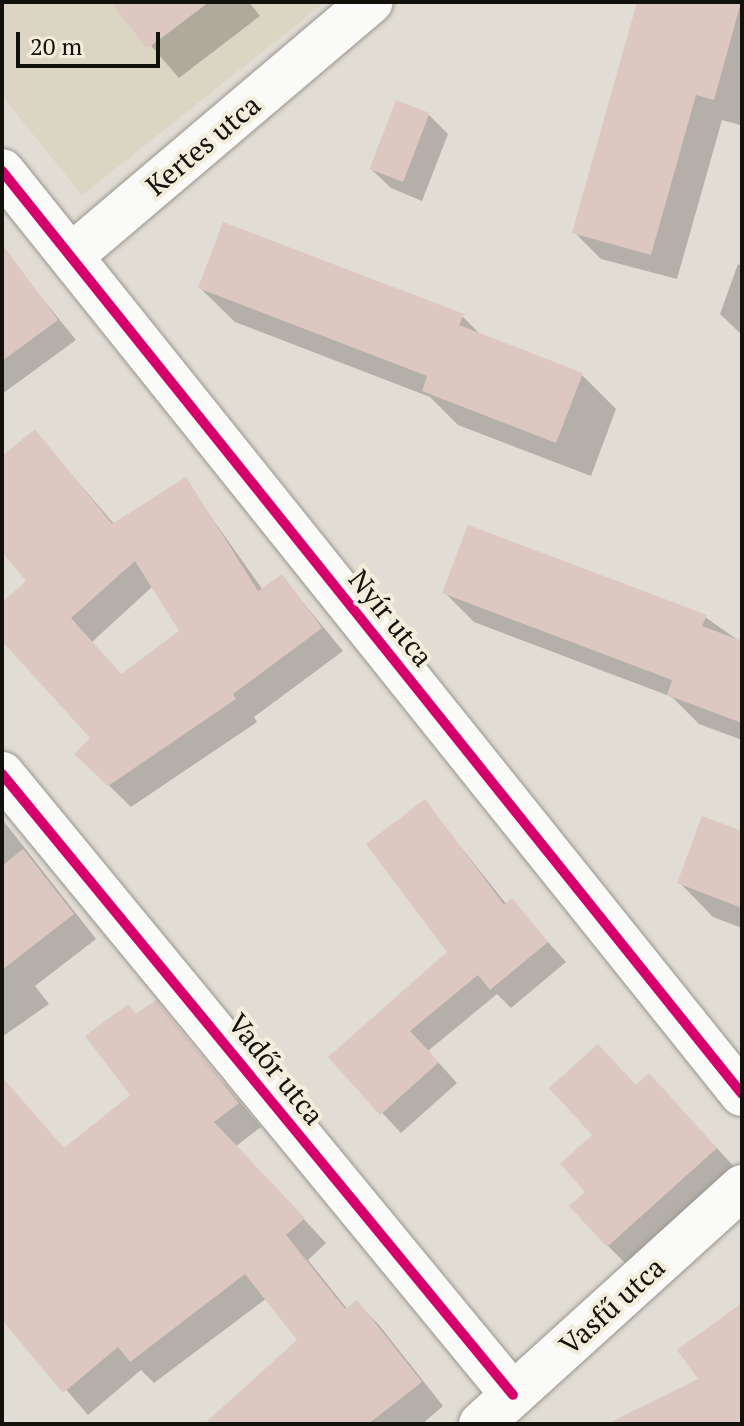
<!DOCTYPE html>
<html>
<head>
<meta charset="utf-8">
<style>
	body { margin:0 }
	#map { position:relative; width:744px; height:1426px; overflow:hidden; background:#e1ddd4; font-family:"PT Serif",serif }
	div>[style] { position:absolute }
	.built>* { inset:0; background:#dbd5c3 }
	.shadow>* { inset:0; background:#0003 }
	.building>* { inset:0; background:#ddc7c1; transform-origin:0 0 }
	.roads { filter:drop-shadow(0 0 2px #98968f) drop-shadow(0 0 2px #98968f) }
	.minor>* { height:44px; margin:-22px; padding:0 22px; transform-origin:22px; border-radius:22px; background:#fafaf9 }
	.cycleway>* { height:10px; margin:-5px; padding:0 5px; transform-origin:5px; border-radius:5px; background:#d6006c }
	span { translate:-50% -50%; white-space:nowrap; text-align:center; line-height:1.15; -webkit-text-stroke:8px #f3eddc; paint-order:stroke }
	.street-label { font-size:28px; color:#13110b }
	.frame { position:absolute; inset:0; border:4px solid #13110b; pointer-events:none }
	.scale { position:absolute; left:16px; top:32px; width:144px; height:36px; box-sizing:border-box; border:4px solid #13110b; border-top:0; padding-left:10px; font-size:24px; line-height:28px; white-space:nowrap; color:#13110b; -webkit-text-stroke:6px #f3eddc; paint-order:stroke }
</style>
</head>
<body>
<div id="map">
	<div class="built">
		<i style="clip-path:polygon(2px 2px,325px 2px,82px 195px,2px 96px)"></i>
	</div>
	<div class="shadow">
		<i style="clip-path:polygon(113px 2px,249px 2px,260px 16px,179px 78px)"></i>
		<i style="clip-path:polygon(639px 2px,742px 7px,742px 116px,740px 125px,722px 120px,677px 279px,601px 259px,575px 233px)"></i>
		<i style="clip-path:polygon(429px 115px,448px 134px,422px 201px,391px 188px,371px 169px)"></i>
		<i style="clip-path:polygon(738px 264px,742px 266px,742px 335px,720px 314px)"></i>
		<i style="clip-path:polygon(19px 270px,76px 340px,2px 394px,2px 283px)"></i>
		<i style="clip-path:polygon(200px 288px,462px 316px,483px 337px,582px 375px,616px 409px,591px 476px,458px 425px,430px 397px,235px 322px)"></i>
		<i style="clip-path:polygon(evenodd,35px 432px,115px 525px,185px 480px,263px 590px,282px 577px,343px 651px,254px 717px,257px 722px,131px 807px,77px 754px,93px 738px,2px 638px,2px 605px,28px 582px,2px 549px,2px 459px,35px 432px,153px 586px,182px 631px,122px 675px,92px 642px,153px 586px)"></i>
		<i style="clip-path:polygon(445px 593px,705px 617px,742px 643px,742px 740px,699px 724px,672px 697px,474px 622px)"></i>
		<i style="clip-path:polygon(425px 802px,507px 905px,511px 901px,566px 962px,511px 1008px,497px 994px,428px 1051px,457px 1083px,401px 1133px,331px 1058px,450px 952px)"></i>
		<i style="clip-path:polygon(2px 819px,96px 939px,35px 986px,49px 1004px,2px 1037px)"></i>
		<i style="clip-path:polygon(742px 833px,742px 928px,713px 917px,679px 882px)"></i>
		<i style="clip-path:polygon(156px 1003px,261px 1127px,236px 1146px,326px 1243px,308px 1260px,348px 1310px,356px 1302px,379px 1325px,443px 1406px,422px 1424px,207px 1424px,300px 1340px,267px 1298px,154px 1383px,141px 1370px,88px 1415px,2px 1315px,2px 1101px,13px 1093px,65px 1149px,133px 1095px,137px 1016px)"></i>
		<i style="clip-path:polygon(649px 1076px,742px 1175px,634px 1272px,608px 1246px,588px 1192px,595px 1135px)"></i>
	</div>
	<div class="building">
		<i style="clip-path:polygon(111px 2px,209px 2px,147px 49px)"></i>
		<i style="clip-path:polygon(637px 2px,741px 2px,714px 100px,696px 95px,651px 255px,572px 233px)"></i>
		<i style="left:396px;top:100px;width:36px;height:74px;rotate:21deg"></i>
		<i style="clip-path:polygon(223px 222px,464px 314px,459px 325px,583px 373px,556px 443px,422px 391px,427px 376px,198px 288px)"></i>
		<i style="clip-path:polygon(2px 244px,58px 320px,2px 361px)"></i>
		<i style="clip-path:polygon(evenodd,35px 429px,112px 524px,186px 477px,258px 591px,282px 574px,322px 628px,233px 694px,236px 699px,108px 786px,74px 754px,90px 738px,2px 641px,2px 603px,26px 581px,2px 552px,2px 456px,35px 429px,135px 561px,179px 631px,121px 674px,71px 618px,135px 561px)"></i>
		<i style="clip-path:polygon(468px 525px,707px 615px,702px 626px,742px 641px,742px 723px,667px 695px,672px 680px,442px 593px)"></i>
		<i style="clip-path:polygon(425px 799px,504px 905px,512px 898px,548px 942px,490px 990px,478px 975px,410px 1031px,439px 1062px,380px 1115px,328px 1057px,447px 952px,366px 844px)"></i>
		<i style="clip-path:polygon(702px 816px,742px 831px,742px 908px,677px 883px)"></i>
		<i style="clip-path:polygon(23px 849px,74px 914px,2px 970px,2px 866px)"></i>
		<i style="clip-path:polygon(156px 1000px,239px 1103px,214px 1122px,305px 1218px,286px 1235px,345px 1309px,357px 1300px,422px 1382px,368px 1424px,204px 1424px,297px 1340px,245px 1274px,130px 1362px,118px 1347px,63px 1393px,2px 1320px,2px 1077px,64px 1148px,130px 1095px,85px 1036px,128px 1004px,136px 1014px)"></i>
		<i style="clip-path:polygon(598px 1044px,636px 1085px,649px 1073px,717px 1148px,607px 1247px,569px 1206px,585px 1192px,560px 1164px,592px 1135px,549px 1088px)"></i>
		<i style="clip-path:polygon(742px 1303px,742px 1424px,607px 1424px,698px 1379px,677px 1350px)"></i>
	</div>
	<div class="roads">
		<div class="minor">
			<i style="left:2px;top:171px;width:1183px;rotate:51.28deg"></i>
			<i style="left:71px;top:256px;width:393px;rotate:-40.3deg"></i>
			<i style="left:2px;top:774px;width:804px;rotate:50.55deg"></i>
			<i style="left:481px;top:1424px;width:353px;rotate:-42.2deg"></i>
		</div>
	</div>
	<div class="cycleway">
		<i style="left:2px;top:171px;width:1183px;rotate:51.28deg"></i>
		<i style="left:2px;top:774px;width:804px;rotate:50.55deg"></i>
	</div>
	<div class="street-label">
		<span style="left:203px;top:145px;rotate:-40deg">Kertes utca</span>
		<span style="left:391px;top:618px;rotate:51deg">Nyír utca</span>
		<span style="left:276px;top:1069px;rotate:51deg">Vadőr utca</span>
		<span style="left:612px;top:1306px;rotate:-42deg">Vasfű utca</span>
	</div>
	<div class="frame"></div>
	<div class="scale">20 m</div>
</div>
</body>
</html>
